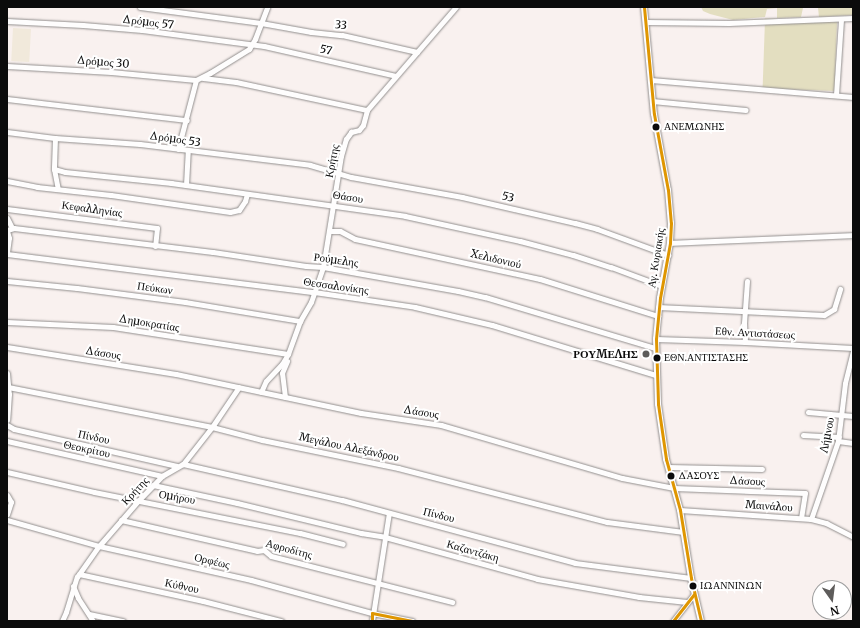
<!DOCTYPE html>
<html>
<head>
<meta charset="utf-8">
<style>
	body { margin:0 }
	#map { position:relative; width:860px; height:628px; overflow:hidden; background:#f9f1ef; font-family:Merriweather,serif }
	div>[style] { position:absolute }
	.forest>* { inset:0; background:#e3dec0; transform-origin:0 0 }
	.pitch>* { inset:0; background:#f1e9db; transform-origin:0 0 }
	.roads { filter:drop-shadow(0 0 1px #928f8e) drop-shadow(0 0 1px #928f8e) }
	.minor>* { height:5px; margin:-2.5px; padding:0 2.5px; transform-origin:2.5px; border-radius:2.5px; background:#fefdfd }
	.tertiary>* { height:6px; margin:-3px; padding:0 3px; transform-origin:3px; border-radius:3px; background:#fefdfd }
	.bus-1>* { height:3px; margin:-1.5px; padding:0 1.5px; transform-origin:1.5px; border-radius:1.5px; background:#df9601 }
	.dots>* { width:11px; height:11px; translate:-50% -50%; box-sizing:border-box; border:2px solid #fff; border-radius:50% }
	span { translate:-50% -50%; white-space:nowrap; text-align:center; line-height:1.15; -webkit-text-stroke:4px #fff; paint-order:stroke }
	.bus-label { font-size:10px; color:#0b0b0b }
	.left { translate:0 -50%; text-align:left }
	.street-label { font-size:11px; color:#0b0b0b }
	.poi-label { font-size:11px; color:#0b0b0b; font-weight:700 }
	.right { translate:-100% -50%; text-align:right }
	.frame { position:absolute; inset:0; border:8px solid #0b0b0b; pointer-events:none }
	.north { position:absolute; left:812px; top:580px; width:40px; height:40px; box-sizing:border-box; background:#fff; border:1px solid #9d9d9d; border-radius:50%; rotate:166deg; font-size:11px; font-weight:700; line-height:16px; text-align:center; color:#0b0b0b }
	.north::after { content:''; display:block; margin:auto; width:14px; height:18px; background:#5e5c5b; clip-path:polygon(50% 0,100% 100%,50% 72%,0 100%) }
</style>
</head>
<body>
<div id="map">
	<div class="forest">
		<i style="clip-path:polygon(701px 7px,853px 7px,853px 15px,819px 17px,818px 8px,803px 8px,801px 17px,777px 18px,777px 8px,767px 9px,765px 17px,733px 20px,710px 14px,703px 11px)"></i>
		<i style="left:837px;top:21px;width:70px;height:72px;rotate:92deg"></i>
	</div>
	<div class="pitch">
		<i style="left:13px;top:28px;width:18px;height:33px;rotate:3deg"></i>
	</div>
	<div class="roads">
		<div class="minor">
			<i style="left:140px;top:7px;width:122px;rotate:7.5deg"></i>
			<i style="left:261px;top:23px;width:51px;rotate:10.2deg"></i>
			<i style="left:311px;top:32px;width:31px;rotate:6deg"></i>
			<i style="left:342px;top:35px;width:77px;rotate:12.8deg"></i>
			<i style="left:7px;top:21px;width:76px;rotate:3deg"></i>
			<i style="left:83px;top:25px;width:59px;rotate:4.8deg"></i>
			<i style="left:142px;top:30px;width:123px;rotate:7.5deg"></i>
			<i style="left:264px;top:46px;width:135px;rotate:12.8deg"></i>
			<i style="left:646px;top:22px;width:83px;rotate:0.7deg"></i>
			<i style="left:729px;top:23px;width:124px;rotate:-2.3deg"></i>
			<i style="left:7px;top:66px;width:104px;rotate:3.3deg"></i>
			<i style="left:111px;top:72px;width:85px;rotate:5.4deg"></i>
			<i style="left:196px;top:80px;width:16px;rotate:-27deg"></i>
			<i style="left:210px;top:73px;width:46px;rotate:-31.6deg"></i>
			<i style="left:249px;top:49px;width:12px;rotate:-59deg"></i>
			<i style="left:255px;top:39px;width:34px;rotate:-69deg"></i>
			<i style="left:203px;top:78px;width:33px;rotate:7deg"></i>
			<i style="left:236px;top:82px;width:134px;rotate:12.1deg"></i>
			<i style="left:651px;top:80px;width:203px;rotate:4.8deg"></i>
			<i style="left:836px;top:95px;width:76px;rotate:-86.2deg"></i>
			<i style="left:7px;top:99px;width:181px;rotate:6.7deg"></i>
			<i style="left:652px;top:101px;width:94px;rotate:5.5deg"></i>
			<i style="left:7px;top:132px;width:48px;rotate:7.1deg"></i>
			<i style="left:55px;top:138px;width:85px;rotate:4deg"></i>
			<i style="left:140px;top:144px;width:171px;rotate:7deg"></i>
			<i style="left:310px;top:165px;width:43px;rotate:16.3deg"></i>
			<i style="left:351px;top:177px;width:113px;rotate:10.2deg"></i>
			<i style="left:462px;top:197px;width:116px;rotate:13deg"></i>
			<i style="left:575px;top:223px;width:23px;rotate:15deg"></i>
			<i style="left:597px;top:229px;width:76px;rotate:20.1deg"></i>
			<i style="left:55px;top:138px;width:31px;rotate:92deg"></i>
			<i style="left:54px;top:169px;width:11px;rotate:15deg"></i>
			<i style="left:65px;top:172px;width:107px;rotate:5.9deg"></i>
			<i style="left:171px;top:183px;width:236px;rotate:8deg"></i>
			<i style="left:405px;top:216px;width:118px;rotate:12.3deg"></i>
			<i style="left:520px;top:241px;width:55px;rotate:14.8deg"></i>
			<i style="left:573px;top:255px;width:40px;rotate:18deg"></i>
			<i style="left:611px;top:267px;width:54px;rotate:20.4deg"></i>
			<i style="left:178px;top:149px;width:71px;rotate:-75.4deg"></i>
			<i style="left:54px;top:169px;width:20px;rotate:79deg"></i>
			<i style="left:7px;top:181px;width:31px;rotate:11deg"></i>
			<i style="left:37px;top:187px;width:74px;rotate:6.2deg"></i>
			<i style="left:111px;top:195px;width:120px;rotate:8.1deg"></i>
			<i style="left:230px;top:212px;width:9px;rotate:-13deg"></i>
			<i style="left:239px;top:210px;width:11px;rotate:-56deg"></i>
			<i style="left:245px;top:201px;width:7px;rotate:-74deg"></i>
			<i style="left:186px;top:185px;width:34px;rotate:-87deg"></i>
			<i style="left:7px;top:209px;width:151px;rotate:7.2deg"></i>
			<i style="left:157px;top:228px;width:18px;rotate:96deg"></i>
			<i style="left:7px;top:218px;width:11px;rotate:63deg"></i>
			<i style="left:7px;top:230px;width:7px;rotate:-16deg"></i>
			<i style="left:14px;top:228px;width:200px;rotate:6.9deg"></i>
			<i style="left:213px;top:252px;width:94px;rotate:8.6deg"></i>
			<i style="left:306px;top:266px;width:17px;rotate:3deg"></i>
			<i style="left:323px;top:267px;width:137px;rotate:10.1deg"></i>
			<i style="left:458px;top:291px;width:28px;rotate:13deg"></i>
			<i style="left:485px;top:297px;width:177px;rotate:16.7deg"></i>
			<i style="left:7px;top:231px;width:7px;rotate:74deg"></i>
			<i style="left:9px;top:238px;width:15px;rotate:98deg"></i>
			<i style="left:330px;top:231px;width:10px"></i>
			<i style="left:340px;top:231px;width:17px;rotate:28deg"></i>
			<i style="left:355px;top:239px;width:189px;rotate:12.2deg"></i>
			<i style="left:540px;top:279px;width:124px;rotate:17.4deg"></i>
			<i style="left:670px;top:243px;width:183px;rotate:-2.5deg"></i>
			<i style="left:7px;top:254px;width:309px;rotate:7.1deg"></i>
			<i style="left:314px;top:292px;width:102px;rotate:8.4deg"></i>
			<i style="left:415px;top:307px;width:79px;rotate:13.2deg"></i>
			<i style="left:492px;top:325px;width:171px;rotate:17deg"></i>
			<i style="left:7px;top:281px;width:70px;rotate:5.7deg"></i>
			<i style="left:77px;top:288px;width:109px;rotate:7.4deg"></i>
			<i style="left:185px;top:302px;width:117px;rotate:9.4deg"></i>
			<i style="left:658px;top:307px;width:166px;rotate:2.8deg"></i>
			<i style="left:824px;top:315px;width:12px;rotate:-31deg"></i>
			<i style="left:834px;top:309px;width:21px;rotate:-73deg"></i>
			<i style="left:7px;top:322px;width:106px;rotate:2.7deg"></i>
			<i style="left:113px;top:327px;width:177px;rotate:8.8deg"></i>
			<i style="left:656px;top:339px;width:89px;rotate:1.9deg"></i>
			<i style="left:745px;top:342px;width:108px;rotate:3.2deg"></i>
			<i style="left:745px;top:342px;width:19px;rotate:-93deg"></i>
			<i style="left:744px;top:323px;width:42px;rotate:-85.9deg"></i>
			<i style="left:7px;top:347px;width:171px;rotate:9.1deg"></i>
			<i style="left:176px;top:374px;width:189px;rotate:11.9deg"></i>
			<i style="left:361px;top:413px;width:81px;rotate:8.5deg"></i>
			<i style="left:441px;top:425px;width:189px;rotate:16.3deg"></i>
			<i style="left:622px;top:478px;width:53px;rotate:10.9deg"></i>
			<i style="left:674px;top:488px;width:131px;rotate:2.2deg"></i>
			<i style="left:805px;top:493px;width:25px;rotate:99deg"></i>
			<i style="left:7px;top:373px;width:21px;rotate:85deg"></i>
			<i style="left:9px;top:394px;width:26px;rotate:94deg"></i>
			<i style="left:8px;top:387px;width:208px;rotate:11.1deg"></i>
			<i style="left:212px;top:427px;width:52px;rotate:14.6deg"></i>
			<i style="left:262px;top:440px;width:139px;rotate:11.6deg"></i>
			<i style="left:398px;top:468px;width:216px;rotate:14.5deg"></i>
			<i style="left:607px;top:522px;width:77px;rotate:7.5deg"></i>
			<i style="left:261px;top:392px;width:12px;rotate:-66deg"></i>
			<i style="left:266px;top:381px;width:23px;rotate:-47deg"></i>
			<i style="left:282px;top:364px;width:12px;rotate:-59deg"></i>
			<i style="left:288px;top:354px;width:35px;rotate:-70deg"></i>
			<i style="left:300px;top:321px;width:22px;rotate:-60deg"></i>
			<i style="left:311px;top:302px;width:37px;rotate:-71deg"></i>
			<i style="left:323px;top:267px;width:112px;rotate:-80.8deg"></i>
			<i style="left:341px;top:156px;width:18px;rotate:-74deg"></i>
			<i style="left:346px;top:139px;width:9px;rotate:-54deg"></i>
			<i style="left:351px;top:132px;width:8px;rotate:-14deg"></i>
			<i style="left:359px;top:130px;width:6px;rotate:-51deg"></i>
			<i style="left:363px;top:125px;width:16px;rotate:-75deg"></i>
			<i style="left:367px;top:110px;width:136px;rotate:-49.2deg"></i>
			<i style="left:285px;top:397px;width:24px;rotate:-97deg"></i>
			<i style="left:282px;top:373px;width:13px;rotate:-67deg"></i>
			<i style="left:808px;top:412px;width:45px;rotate:5.1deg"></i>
			<i style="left:7px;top:425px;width:8px;rotate:30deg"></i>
			<i style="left:14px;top:429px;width:167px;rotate:12.8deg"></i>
			<i style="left:803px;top:435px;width:36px;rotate:3deg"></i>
			<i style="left:7px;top:441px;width:159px;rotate:12.7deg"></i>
			<i style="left:838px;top:441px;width:15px;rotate:8deg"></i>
			<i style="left:183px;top:464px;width:163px;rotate:12.8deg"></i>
			<i style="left:342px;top:500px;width:241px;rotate:15.1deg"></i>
			<i style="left:575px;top:563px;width:117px;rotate:7.4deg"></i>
			<i style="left:668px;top:467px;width:94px;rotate:1.2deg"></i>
			<i style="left:7px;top:472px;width:89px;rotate:12.9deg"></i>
			<i style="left:94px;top:492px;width:210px;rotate:11.3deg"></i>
			<i style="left:300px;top:533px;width:44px;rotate:14.3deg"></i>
			<i style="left:153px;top:485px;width:86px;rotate:12.1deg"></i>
			<i style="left:237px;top:503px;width:128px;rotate:13.6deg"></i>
			<i style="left:361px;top:533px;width:24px;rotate:9deg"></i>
			<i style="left:385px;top:537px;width:158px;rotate:15.4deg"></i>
			<i style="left:537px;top:579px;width:104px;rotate:10deg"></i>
			<i style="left:639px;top:597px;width:48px;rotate:5.9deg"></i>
			<i style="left:7px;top:495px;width:8px;rotate:60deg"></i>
			<i style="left:11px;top:502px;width:13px;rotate:108deg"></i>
			<i style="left:680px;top:510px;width:131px;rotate:3.9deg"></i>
			<i style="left:811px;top:519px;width:16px;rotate:15deg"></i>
			<i style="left:826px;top:523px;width:30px;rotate:27deg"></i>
			<i style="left:811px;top:519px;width:83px;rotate:-70.9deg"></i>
			<i style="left:838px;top:441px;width:58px;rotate:-83.1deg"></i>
			<i style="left:845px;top:383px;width:32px;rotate:-76deg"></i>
			<i style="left:7px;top:520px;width:96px;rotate:15.8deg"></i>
			<i style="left:99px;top:546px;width:156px;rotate:12.6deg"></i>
			<i style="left:251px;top:580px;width:125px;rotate:15.3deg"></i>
			<i style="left:372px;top:613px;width:41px;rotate:11.3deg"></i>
			<i style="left:121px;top:520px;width:139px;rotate:12.8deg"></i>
			<i style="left:257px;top:551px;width:7px;rotate:-8deg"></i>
			<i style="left:264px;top:550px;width:9px;rotate:41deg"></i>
			<i style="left:271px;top:556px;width:187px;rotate:14.3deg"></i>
			<i style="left:79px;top:574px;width:127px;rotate:12.3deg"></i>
			<i style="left:203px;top:601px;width:81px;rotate:14.4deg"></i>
			<i style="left:73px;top:586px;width:13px;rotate:67deg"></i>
			<i style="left:78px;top:598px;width:27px;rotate:57deg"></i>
			<i style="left:89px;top:614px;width:35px;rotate:12deg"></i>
			<i style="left:62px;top:621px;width:10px;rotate:-66deg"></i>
			<i style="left:66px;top:612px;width:37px;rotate:-73deg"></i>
			<i style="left:77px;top:577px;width:38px;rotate:-55deg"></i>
			<i style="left:99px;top:546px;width:60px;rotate:-49.1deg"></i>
			<i style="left:138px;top:501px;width:35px;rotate:-46deg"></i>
			<i style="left:162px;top:476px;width:24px;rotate:-30deg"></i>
			<i style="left:183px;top:464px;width:47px;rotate:-51.9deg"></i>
			<i style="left:212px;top:427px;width:48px;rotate:-56deg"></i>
			<i style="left:372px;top:621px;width:109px;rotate:-81.1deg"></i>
			<i style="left:673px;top:621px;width:34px;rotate:-52deg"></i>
		</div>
		<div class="tertiary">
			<i style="left:644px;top:7px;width:107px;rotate:84.7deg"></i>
			<i style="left:654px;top:114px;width:77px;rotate:79.6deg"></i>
			<i style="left:668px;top:190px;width:33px;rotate:85deg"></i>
			<i style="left:671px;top:223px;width:20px;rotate:93deg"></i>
			<i style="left:670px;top:243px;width:56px;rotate:100.3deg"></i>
			<i style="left:660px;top:298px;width:41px;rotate:95.6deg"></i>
			<i style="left:656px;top:339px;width:65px;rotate:88.2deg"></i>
			<i style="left:658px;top:404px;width:56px;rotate:81.7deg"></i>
			<i style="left:666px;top:459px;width:53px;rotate:74.6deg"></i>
			<i style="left:680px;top:510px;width:69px;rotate:80.8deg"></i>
			<i style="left:691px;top:578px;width:44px;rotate:76.9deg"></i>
		</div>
	</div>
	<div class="bus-1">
		<i style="left:644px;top:7px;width:107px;rotate:84.7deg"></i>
		<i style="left:654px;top:114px;width:77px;rotate:79.6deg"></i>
		<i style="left:668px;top:190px;width:33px;rotate:85deg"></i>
		<i style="left:671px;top:223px;width:20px;rotate:93deg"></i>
		<i style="left:670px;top:243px;width:56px;rotate:100.3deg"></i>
		<i style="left:660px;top:298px;width:41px;rotate:95.6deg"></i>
		<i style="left:656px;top:339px;width:65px;rotate:88.2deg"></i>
		<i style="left:658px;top:404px;width:56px;rotate:81.7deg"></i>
		<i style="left:666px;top:459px;width:53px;rotate:74.6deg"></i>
		<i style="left:680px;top:510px;width:69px;rotate:80.8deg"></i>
		<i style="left:691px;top:578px;width:44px;rotate:76.9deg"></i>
		<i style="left:372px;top:621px;width:8px;rotate:-90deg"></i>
		<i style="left:372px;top:613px;width:41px;rotate:11.3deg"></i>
		<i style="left:673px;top:621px;width:34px;rotate:-52deg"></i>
	</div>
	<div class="dots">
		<i style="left:656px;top:127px;background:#0b0b0b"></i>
		<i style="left:646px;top:354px;background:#5e5c5b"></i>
		<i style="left:657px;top:358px;background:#0b0b0b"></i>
		<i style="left:671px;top:476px;background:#0b0b0b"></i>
		<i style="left:693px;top:586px;background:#0b0b0b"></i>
	</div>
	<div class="bus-label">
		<span class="left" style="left:664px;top:127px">ΑΝΕΜΩΝΗΣ</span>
		<span class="left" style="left:664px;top:358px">ΕΘΝ.ΑΝΤΙΣΤΑΣΗΣ</span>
		<span class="left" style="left:678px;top:476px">ΔΑΣΟΥΣ</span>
		<span class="left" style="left:700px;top:586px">ΙΩΑΝΝΙΝΩΝ</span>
	</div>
	<div class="street-label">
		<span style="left:148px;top:22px;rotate:7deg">Δρόμος 57</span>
		<span style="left:341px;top:25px;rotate:7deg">33</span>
		<span style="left:326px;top:50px;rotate:12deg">57</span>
		<span style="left:103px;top:62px;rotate:5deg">Δρόμος 30</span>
		<span style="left:175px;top:139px;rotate:8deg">Δρόμος 53</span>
		<span style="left:332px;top:161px;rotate:-79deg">Κρήτης</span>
		<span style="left:348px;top:197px;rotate:9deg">Θάσου</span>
		<span style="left:508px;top:197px;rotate:14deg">53</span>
		<span style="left:92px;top:209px;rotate:8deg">Κεφαλληνίας</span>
		<span style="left:656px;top:258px;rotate:-81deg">Αγ. Κυριακής</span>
		<span style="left:496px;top:259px;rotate:13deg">Χελιδονιού</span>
		<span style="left:336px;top:260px;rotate:8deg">Ρούμελης</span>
		<span style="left:336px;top:286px;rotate:8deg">Θεσσαλονίκης</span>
		<span style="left:155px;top:288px;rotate:8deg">Πεύκων</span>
		<span style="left:149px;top:323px;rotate:9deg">Δημοκρατίας</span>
		<span style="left:755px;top:333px;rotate:3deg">Εθν. Αντιστάσεως</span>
		<span style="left:103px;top:353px;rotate:9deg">Δάσους</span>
		<span style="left:421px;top:412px;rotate:9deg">Δάσους</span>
		<span style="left:827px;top:435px;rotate:-79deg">Λήμνου</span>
		<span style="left:94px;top:437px;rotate:12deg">Πίνδου</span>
		<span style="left:349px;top:447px;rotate:12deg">Μεγάλου Αλεξάνδρου</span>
		<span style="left:87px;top:449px;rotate:12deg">Θεοκρίτου</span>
		<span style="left:747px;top:481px;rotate:3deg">Δάσους</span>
		<span style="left:135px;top:491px;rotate:-47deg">Κρήτης</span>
		<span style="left:177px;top:497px;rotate:10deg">Ομήρου</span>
		<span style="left:769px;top:506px;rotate:4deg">Μαινάλου</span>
		<span style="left:439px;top:515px;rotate:14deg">Πίνδου</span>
		<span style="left:289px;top:549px;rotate:15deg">Αφροδίτης</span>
		<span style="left:473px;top:551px;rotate:16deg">Καζαντζάκη</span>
		<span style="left:212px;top:561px;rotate:13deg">Ορφέως</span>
		<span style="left:182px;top:586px;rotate:12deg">Κύθνου</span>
	</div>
	<div class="poi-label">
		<span class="right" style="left:638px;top:354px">ΡΟΥΜΕΛΗΣ</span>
	</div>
	<div class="frame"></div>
	<div class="north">N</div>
</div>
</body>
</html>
